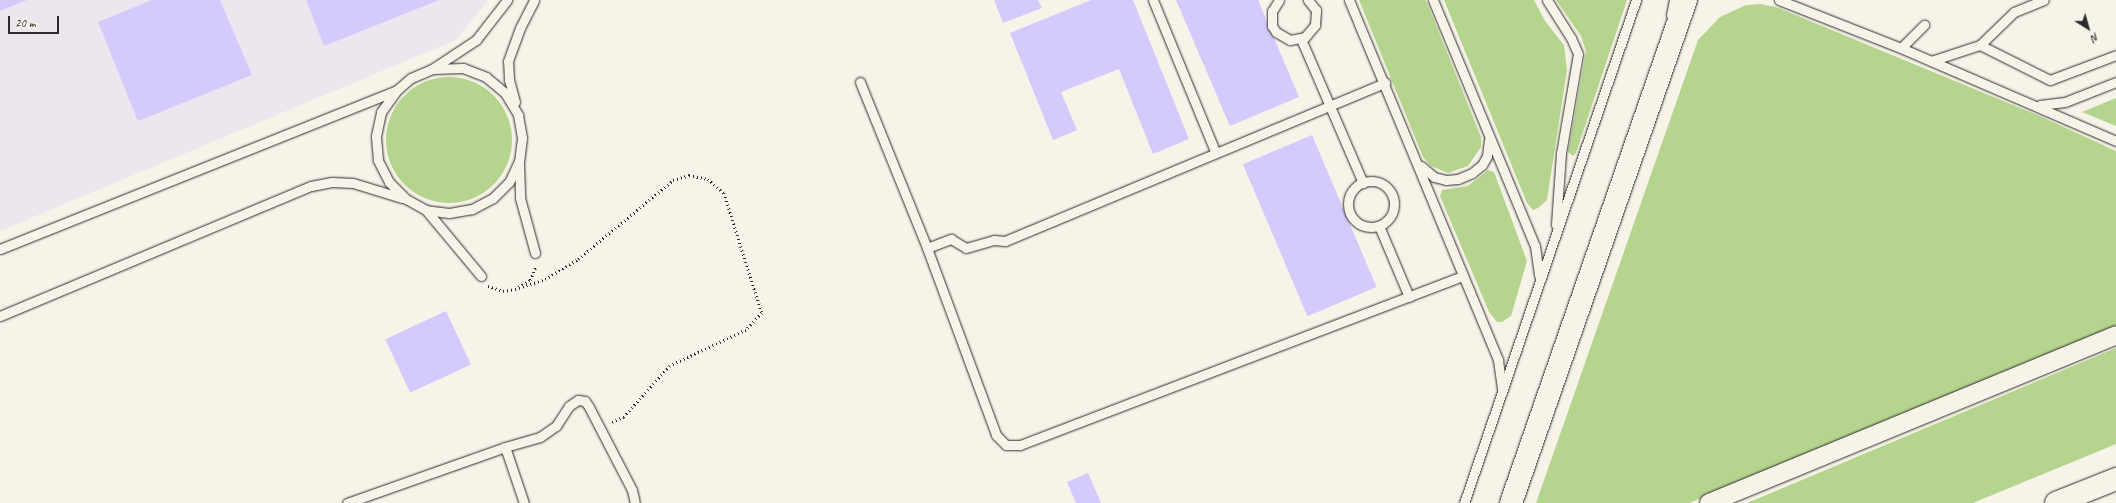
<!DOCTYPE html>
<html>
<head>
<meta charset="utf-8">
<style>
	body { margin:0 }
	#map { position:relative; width:2116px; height:503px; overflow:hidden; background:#f7f3e8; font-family:Caveat,sans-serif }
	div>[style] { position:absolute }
	.built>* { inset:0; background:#ece7ee }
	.green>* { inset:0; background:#b5d58e }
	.round { border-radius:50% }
	.building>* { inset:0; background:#d4cafc; transform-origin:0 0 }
	.path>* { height:2.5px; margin-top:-1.25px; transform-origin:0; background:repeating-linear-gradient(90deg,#2b2b2b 0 1px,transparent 0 4px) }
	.roads { filter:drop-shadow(0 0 1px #2b2b2b) drop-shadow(0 0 1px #2b2b2b) }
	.service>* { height:9px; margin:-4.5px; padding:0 4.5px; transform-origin:4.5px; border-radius:4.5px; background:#f7f3e8 }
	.service>.ring { margin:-4.5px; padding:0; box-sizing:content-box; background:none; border:9px solid #f7f3e8; border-radius:50% }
	.minor>* { height:18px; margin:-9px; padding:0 9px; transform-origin:9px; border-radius:9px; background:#f7f3e8 }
	.secondary>* { height:22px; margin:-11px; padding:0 11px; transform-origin:11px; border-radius:11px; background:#f7f3e8 }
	span { translate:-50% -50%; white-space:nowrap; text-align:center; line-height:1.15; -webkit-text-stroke:3px #f7f3e8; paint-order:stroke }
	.north { position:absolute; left:2068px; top:8px; width:40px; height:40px; -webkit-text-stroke:3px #f7f3e8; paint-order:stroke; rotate:143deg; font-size:11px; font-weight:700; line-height:16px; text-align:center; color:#2b2b2b }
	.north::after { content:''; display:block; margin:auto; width:14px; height:18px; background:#2b2b2b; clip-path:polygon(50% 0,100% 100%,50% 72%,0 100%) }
	.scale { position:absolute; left:8px; top:16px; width:51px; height:18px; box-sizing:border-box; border:2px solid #2b2b2b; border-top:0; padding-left:5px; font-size:12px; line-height:14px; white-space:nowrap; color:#2b2b2b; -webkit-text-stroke:3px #f7f3e8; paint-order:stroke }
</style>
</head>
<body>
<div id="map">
	<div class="built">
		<i style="clip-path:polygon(0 0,488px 0,456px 40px,0 231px)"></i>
	</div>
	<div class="green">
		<i style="clip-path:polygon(1359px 0,1426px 0,1481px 137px,1481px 147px,1468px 166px,1448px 173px,1431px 166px,1423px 157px)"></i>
		<i style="clip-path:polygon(1444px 0,1534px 0,1545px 21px,1564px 45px,1567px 70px,1547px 200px,1538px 208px,1533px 210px,1527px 203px)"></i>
		<i style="clip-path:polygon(1556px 0,1627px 0,1576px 153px,1573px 156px,1568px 152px,1586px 51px,1581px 36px)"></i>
		<i style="clip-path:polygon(1760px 4px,1776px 7px,2042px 117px,2116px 151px,2116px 327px,1689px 503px,1536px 503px,1698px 40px,1720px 17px,1746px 5px)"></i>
		<i class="round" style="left:386px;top:77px;width:126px;height:126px"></i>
		<i style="clip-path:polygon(2116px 98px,2116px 126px,2082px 112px)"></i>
		<i style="clip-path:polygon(1488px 170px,1494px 172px,1527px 261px,1511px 316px,1502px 322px,1497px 322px,1489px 312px,1440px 196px,1442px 190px,1468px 186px)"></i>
		<i style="clip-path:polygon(2116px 348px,2116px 444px,1973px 503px,1747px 503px)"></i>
	</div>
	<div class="building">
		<i style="clip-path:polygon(0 0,27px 0,0 11px)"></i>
		<i style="clip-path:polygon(152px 0,220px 0,252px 75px,138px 121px,98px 22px)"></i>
		<i style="clip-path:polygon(306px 0,439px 0,324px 46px)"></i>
		<i style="clip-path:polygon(994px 0,1038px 0,1042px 8px,1003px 23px)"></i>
		<i style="clip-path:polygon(1091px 0,1133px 0,1189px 139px,1153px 154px,1119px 69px,1061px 92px,1077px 130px,1053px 140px,1010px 33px)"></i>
		<i style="clip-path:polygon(1176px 0,1258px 0,1299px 97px,1230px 126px)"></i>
		<i style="left:1312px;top:135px;width:165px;height:75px;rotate:67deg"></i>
		<i style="left:446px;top:311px;width:59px;height:67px;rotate:65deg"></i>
		<i style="clip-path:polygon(1088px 473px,1101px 503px,1076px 503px,1067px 482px)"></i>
	</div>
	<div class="path">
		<i style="left:488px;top:286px;width:16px;rotate:18deg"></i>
		<i style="left:503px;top:291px;width:12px;rotate:-9deg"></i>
		<i style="left:515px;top:289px;width:17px;rotate:-31deg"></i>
		<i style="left:530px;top:280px;width:15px;rotate:-67deg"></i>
		<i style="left:515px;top:289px;width:32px;rotate:-18deg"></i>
		<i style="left:545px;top:279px;width:39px;rotate:-31deg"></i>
		<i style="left:578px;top:259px;width:124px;rotate:-39.7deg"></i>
		<i style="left:673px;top:180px;width:17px;rotate:-17deg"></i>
		<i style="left:689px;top:175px;width:19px;rotate:12deg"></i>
		<i style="left:708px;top:179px;width:21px;rotate:41deg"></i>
		<i style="left:724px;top:193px;width:126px;rotate:72.4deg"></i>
		<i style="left:762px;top:313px;width:23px;rotate:133deg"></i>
		<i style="left:746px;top:330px;width:84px;rotate:154.7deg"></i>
		<i style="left:670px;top:366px;width:69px;rotate:132deg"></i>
		<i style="left:624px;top:417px;width:14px;rotate:155deg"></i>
	</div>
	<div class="roads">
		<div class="service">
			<i style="left:1153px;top:0;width:163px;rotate:67.7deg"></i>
			<i style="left:1279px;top:0;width:13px;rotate:122deg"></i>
			<i style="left:1272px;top:11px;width:15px;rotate:90deg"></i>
			<i style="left:1272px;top:26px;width:7px;rotate:56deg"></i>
			<i style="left:1276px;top:32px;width:16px;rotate:30deg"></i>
			<i style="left:1290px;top:40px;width:15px;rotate:-11deg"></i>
			<i style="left:1305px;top:37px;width:16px;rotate:-50deg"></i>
			<i style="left:1315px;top:25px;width:15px;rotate:-86deg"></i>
			<i style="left:1316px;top:10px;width:13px;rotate:-129deg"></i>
			<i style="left:1349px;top:0;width:390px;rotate:67.5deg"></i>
			<i style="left:1498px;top:360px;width:28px;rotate:82deg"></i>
			<i style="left:1433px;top:0;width:266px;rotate:67.5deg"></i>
			<i style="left:1535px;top:246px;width:30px;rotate:82deg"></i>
			<i style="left:1547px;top:0;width:45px;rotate:57.7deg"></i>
			<i style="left:1571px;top:38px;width:17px;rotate:66deg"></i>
			<i style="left:1578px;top:54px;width:100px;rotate:99.7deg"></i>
			<i style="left:1561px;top:153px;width:72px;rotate:94deg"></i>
			<i style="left:1779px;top:0;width:131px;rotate:21.5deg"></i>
			<i style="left:1901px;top:48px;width:234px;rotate:23.4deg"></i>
			<i style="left:1671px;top:15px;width:15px;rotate:-79deg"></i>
			<i style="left:1301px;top:39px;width:157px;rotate:66.7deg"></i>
			<i style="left:1980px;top:45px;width:78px;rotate:26.6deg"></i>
			<i style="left:2050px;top:80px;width:71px;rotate:-20.7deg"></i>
			<i style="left:1901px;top:48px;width:33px;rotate:-45deg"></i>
			<i style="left:1931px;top:61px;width:52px;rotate:-18.1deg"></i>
			<i style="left:1980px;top:45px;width:47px;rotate:-44.1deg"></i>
			<i style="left:2014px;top:12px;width:32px;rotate:-22deg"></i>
			<i style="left:432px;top:69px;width:31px;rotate:-2deg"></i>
			<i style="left:463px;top:68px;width:25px;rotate:21deg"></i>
			<i style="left:486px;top:77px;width:25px;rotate:40deg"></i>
			<i style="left:505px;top:93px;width:26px;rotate:59deg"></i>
			<i style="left:518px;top:115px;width:23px;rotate:80deg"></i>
			<i style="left:522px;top:138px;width:23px;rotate:97deg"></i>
			<i style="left:519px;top:161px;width:23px;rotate:115deg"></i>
			<i style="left:509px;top:182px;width:23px;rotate:135deg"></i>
			<i style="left:493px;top:198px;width:24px;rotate:152deg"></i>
			<i style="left:472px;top:209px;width:23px;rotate:170deg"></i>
			<i style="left:449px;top:213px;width:23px;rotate:-173deg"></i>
			<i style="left:426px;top:210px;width:23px;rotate:-151deg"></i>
			<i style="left:406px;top:199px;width:24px;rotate:-135deg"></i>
			<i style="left:389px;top:182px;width:25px;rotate:-117deg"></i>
			<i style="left:378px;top:160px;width:24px;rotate:-95deg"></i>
			<i style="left:376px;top:136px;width:25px;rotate:-78deg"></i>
			<i style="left:381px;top:112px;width:27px;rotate:-54deg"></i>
			<i style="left:397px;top:90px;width:18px;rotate:-41deg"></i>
			<i style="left:411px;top:78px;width:23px;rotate:-23deg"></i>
			<i style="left:432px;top:69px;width:53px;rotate:-33.4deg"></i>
			<i style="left:476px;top:40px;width:51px;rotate:-52.2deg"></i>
			<i style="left:860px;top:82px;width:179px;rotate:68deg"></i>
			<i style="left:927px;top:248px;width:199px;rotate:69.7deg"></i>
			<i style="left:996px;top:435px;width:14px;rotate:45deg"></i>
			<i style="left:1006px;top:445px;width:14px"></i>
			<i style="left:1020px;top:445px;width:474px;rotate:-20.9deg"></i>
			<i style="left:515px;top:102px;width:24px;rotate:-105deg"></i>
			<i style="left:509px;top:79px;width:18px;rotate:-93deg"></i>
			<i style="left:508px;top:61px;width:35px;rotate:-70deg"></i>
			<i style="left:520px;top:28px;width:31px;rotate:-63deg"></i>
			<i style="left:2040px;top:105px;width:25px;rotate:-7deg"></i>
			<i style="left:2065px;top:102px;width:55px;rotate:-21.4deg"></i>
			<i style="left:519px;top:164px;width:34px;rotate:88deg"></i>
			<i style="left:520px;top:198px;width:57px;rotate:74.7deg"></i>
			<i style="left:1421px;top:166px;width:17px;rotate:40deg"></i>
			<i style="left:1434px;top:177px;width:12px;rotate:14deg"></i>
			<i style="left:1446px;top:180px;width:12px;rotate:-5deg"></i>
			<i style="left:1458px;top:179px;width:15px;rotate:-23deg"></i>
			<i style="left:1472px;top:173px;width:13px;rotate:-39deg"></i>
			<i style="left:1482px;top:165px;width:10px;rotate:-61deg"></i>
			<i style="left:1487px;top:156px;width:16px;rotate:-83deg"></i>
			<i class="ring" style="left:1348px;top:181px;width:37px;height:37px"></i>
			<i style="left:426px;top:210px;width:86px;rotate:50.2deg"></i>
			<i style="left:1379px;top:226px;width:77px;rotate:67.1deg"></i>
			<i style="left:927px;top:248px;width:26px;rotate:-21deg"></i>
			<i style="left:951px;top:239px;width:17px;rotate:31deg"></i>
			<i style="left:966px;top:248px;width:29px;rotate:-16deg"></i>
			<i style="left:994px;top:240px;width:11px;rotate:5deg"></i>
			<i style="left:1005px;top:241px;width:412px;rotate:-22.6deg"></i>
			<i style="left:0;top:249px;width:426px;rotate:-21.8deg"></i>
			<i style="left:0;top:316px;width:337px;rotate:-22.7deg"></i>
			<i style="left:311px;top:186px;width:21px;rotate:-11deg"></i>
			<i style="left:332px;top:182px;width:21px;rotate:3deg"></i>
			<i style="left:353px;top:183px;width:51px;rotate:17deg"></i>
			<i style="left:505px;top:447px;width:59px;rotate:71.3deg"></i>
			<i style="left:347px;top:503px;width:168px;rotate:-19.5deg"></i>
			<i style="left:505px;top:447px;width:36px;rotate:-16deg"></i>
			<i style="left:540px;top:437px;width:19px;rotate:-35deg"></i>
			<i style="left:556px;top:426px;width:24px;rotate:-57deg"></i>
			<i style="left:569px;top:406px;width:11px;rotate:-34deg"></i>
			<i style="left:578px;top:400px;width:7px;rotate:8deg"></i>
			<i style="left:585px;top:401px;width:7px;rotate:56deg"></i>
			<i style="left:589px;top:407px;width:93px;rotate:62.6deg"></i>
			<i style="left:632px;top:490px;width:13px;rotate:77deg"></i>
			<i style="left:1464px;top:503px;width:532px;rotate:-71.12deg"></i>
		</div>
		<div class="minor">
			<i style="left:1709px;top:503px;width:440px;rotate:-22.4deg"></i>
		</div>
		<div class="secondary">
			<i style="left:1511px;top:503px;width:533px;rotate:-70.82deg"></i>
			<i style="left:2056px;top:503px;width:65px;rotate:-21.8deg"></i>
		</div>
	</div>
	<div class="north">N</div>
	<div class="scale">20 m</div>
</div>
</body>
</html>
